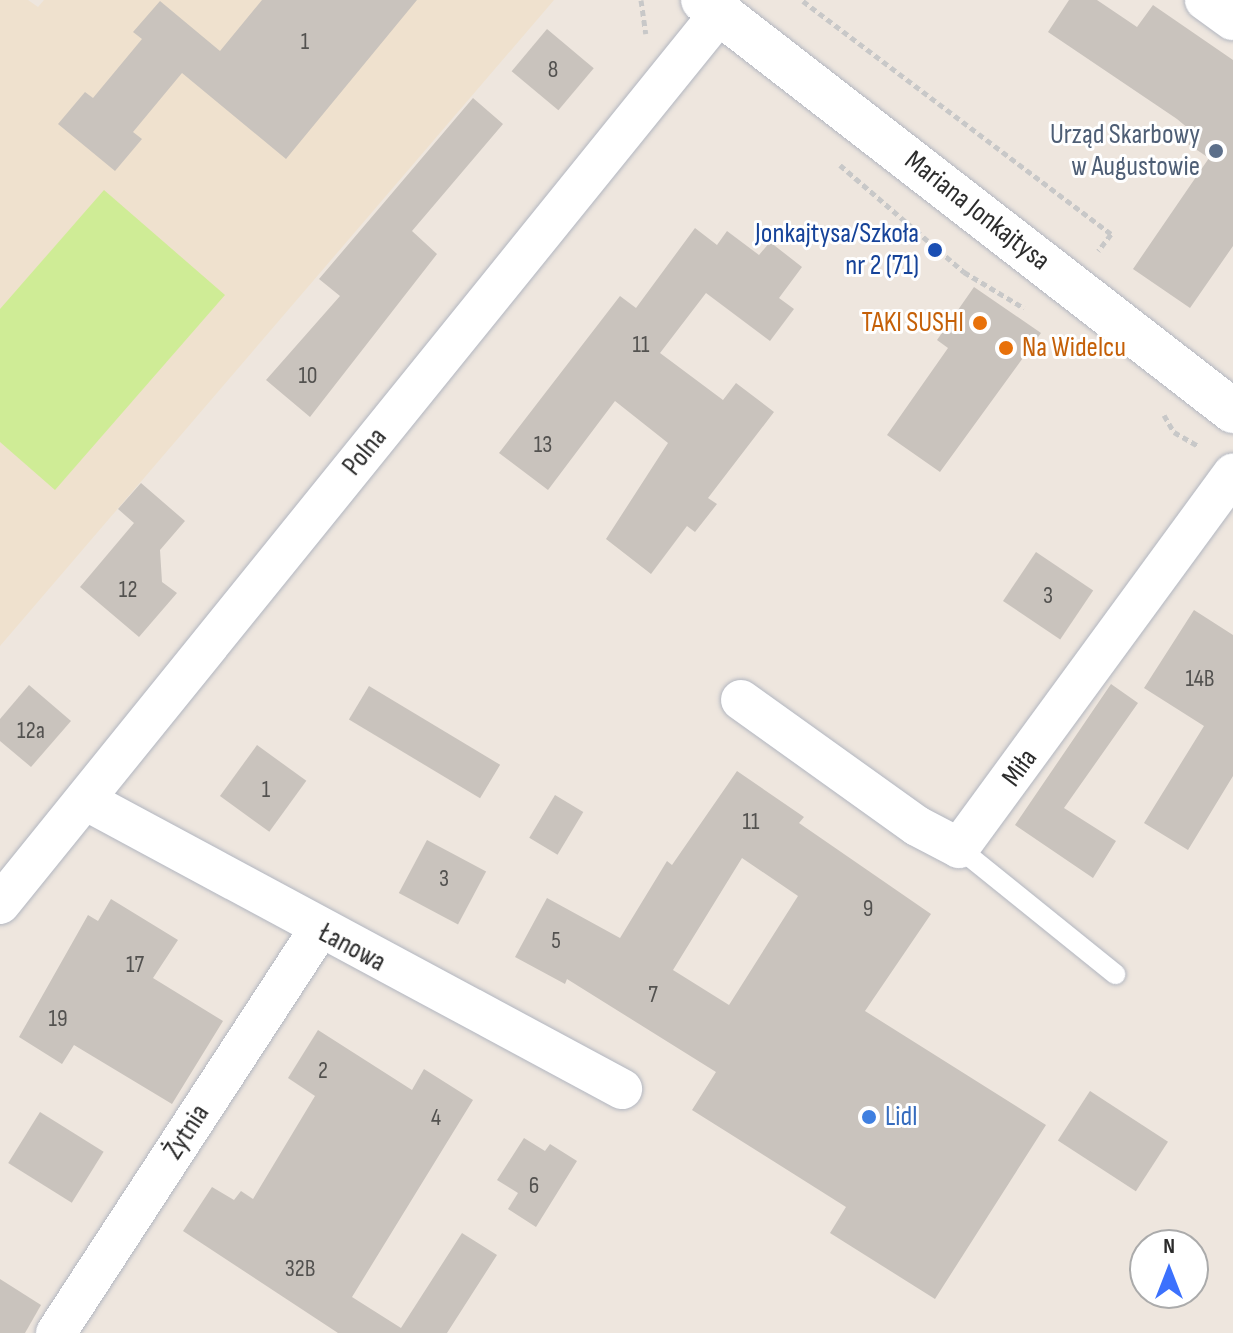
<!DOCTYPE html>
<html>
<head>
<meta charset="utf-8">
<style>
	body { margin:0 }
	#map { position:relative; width:1233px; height:1333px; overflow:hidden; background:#eee6de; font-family:"Sofia Sans Condensed",sans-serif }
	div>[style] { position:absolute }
	.education>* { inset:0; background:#efe1ce }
	.pitch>* { inset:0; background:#cfec96 }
	.building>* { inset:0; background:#c9c3bd; transform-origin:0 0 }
	.path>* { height:5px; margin-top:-2.5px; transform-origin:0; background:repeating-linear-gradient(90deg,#c8c8c8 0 6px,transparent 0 10px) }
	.roads { filter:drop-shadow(0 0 2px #b2b6c0) drop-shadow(0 0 2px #b2b6c0) }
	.service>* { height:20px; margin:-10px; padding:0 10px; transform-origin:10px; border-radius:10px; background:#fff }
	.minor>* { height:40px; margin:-20px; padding:0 20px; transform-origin:20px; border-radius:20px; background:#fff }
	.tertiary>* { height:44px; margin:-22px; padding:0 22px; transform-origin:22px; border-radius:22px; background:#fff }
	.dots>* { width:22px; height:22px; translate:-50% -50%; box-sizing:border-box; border:4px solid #fff; border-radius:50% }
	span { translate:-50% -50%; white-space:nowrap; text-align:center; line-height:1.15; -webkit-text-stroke:6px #fff; paint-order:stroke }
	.number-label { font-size:24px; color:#535250 }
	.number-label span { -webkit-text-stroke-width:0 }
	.service-label { font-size:28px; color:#4e5e75 }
	.right { translate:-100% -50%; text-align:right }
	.street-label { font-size:28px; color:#2c2c2c }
	.transit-label { font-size:28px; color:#164399 }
	.food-label { font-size:28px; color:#c56008 }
	.left { translate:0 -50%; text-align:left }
	.shop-label { font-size:28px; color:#366cbe }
	.north { position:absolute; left:1129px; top:1229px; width:80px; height:80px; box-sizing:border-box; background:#fff; border:2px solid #ababab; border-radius:50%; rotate:0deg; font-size:22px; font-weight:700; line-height:32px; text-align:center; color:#2c2c2c }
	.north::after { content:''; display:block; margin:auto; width:28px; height:36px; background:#3c71fd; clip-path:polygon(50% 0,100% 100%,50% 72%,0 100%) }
</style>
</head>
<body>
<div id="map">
	<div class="education">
		<i style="clip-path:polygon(0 0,28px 0,38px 7px,44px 0,554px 0,0 646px)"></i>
	</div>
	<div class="pitch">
		<i style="clip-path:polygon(104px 190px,225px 295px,55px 490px,0 442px,0 309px)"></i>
	</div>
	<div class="building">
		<i style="clip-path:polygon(262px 0,417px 0,286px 159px,182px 73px,133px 132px,142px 139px,115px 171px,58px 124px,85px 92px,93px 98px,142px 39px,133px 32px,160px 1px,220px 51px)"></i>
		<i style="clip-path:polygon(1069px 0,1097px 0,1137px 27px,1153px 5px,1233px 60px,1233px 246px,1190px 308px,1133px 269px,1209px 158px,1188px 144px,1195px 134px,1177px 119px,1048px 32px)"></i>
		<i style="left:547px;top:29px;width:61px;height:55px;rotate:40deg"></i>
		<i style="clip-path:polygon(473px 98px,503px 124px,412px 231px,437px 254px,310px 417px,266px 380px,340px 296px,319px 279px)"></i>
		<i style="clip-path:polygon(695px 228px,717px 245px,727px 231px,759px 255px,770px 242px,802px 267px,779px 298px,794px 309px,770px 341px,706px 293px,660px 353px,723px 400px,736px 383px,774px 412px,708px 498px,717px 504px,695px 532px,687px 526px,651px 574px,606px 539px,668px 443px,615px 401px,548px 490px,499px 453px,620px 296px,636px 308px)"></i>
		<i style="clip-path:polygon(974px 287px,1041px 333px,940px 472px,887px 435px,948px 348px,937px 340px)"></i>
		<i style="clip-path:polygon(141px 483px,185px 521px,160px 550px,162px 582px,177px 593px,139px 637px,80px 587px,134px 523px,118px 509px)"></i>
		<i style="left:1036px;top:552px;width:69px;height:59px;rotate:34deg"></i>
		<i style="clip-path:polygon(1194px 610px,1233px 635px,1233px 776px,1188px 850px,1144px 823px,1204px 726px,1144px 688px)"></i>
		<i style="clip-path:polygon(1111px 684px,1138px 703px,1064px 808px,1116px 841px,1093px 878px,1015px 825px)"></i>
		<i style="clip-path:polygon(29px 685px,71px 721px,31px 767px,0 741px,0 719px)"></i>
		<i style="left:369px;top:686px;width:153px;height:39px;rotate:31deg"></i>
		<i style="left:257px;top:745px;width:61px;height:63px;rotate:36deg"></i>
		<i style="clip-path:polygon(evenodd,737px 771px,804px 817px,799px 823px,931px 914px,865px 1011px,1046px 1125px,935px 1299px,830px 1233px,846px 1207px,692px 1110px,716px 1072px,567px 979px,565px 984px,515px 957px,547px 898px,620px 938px,667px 861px,672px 865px,737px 771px,742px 858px,798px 896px,729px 1005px,673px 970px,742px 858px)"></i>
		<i style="left:555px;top:795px;width:33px;height:50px;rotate:31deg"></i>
		<i style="left:427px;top:840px;width:67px;height:60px;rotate:28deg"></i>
		<i style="clip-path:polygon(111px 899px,178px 940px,153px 978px,223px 1021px,172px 1104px,74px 1045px,62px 1064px,19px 1037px,88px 915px,98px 921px)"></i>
		<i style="clip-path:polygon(318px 1030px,412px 1090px,424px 1069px,473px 1100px,352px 1297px,401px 1328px,462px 1233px,497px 1255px,447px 1333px,338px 1333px,183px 1231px,212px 1187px,234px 1200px,241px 1191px,253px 1199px,315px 1096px,288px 1078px)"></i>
		<i style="left:1090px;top:1091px;width:93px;height:59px;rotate:33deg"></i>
		<i style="left:40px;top:1112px;width:75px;height:60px;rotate:32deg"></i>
		<i style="clip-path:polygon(524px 1138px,545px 1151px,550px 1144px,577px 1161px,536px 1227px,508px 1209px,518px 1193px,497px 1180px)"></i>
		<i style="clip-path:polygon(0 1279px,41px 1305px,25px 1333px,0 1333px)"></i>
	</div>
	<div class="path">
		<i style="left:641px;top:0;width:34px;rotate:82deg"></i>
		<i style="left:803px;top:1px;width:386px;rotate:37.1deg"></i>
		<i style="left:1111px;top:234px;width:21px;rotate:127deg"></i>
		<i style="left:840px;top:165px;width:164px;rotate:40.8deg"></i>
		<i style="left:964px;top:272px;width:70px;rotate:31deg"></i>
		<i style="left:1164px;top:415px;width:20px;rotate:60deg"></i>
		<i style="left:1174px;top:432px;width:28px;rotate:30deg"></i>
	</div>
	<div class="roads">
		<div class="service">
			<i style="left:959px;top:848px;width:201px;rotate:38.9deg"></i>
		</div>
		<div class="minor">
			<i style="left:1205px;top:0;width:34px;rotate:36deg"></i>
			<i style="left:741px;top:700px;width:216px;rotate:35.6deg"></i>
			<i style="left:917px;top:826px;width:47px;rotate:27.6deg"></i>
			<i style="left:959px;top:848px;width:464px;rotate:-53.8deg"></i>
			<i style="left:85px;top:800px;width:610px;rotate:28.29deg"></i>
			<i style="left:0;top:904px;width:1146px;rotate:-51.06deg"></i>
			<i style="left:56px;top:1333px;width:480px;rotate:-56.9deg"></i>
		</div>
		<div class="tertiary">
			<i style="left:703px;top:0;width:671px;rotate:37.79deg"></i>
		</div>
	</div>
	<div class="dots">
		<i style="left:1216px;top:151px;background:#5c6f8a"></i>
		<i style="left:935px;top:250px;background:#1a4fb4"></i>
		<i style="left:980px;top:323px;background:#e8710a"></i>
		<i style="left:1006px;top:348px;background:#e8710a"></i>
		<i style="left:869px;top:1117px;background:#3f7fe0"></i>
	</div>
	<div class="number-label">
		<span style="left:305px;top:42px">1</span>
		<span style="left:553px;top:70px">8</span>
		<span style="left:641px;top:345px">11</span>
		<span style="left:308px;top:376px">10</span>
		<span style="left:543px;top:445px">13</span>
		<span style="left:128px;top:590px">12</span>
		<span style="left:1048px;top:596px">3</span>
		<span style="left:1200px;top:679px">14B</span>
		<span style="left:31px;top:731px">12a</span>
		<span style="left:266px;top:790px">1</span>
		<span style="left:751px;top:822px">11</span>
		<span style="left:444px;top:879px">3</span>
		<span style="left:868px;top:909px">9</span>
		<span style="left:556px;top:941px">5</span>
		<span style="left:135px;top:965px">17</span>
		<span style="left:653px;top:995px">7</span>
		<span style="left:58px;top:1019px">19</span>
		<span style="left:323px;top:1071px">2</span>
		<span style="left:436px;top:1118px">4</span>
		<span style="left:534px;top:1186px">6</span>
		<span style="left:300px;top:1269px">32B</span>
	</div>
	<div class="service-label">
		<span class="right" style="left:1200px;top:151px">Urząd Skarbowy<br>w Augustowie</span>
	</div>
	<div class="street-label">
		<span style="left:977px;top:211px;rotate:38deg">Mariana Jonkajtysa</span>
		<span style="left:365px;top:452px;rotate:-51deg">Polna</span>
		<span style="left:1020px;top:768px;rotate:-54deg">Miła</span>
		<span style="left:352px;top:948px;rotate:28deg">Łanowa</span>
		<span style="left:187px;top:1132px;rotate:-57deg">Żytnia</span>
	</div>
	<div class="transit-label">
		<span class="right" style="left:919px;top:250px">Jonkajtysa/Szkoła<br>nr 2 (71)</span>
	</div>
	<div class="food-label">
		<span class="right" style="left:964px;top:323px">TAKI SUSHI</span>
		<span class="left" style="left:1022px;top:348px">Na Widelcu</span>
	</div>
	<div class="shop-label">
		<span class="left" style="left:885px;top:1117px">Lidl</span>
	</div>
	<div class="north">N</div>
</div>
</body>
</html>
